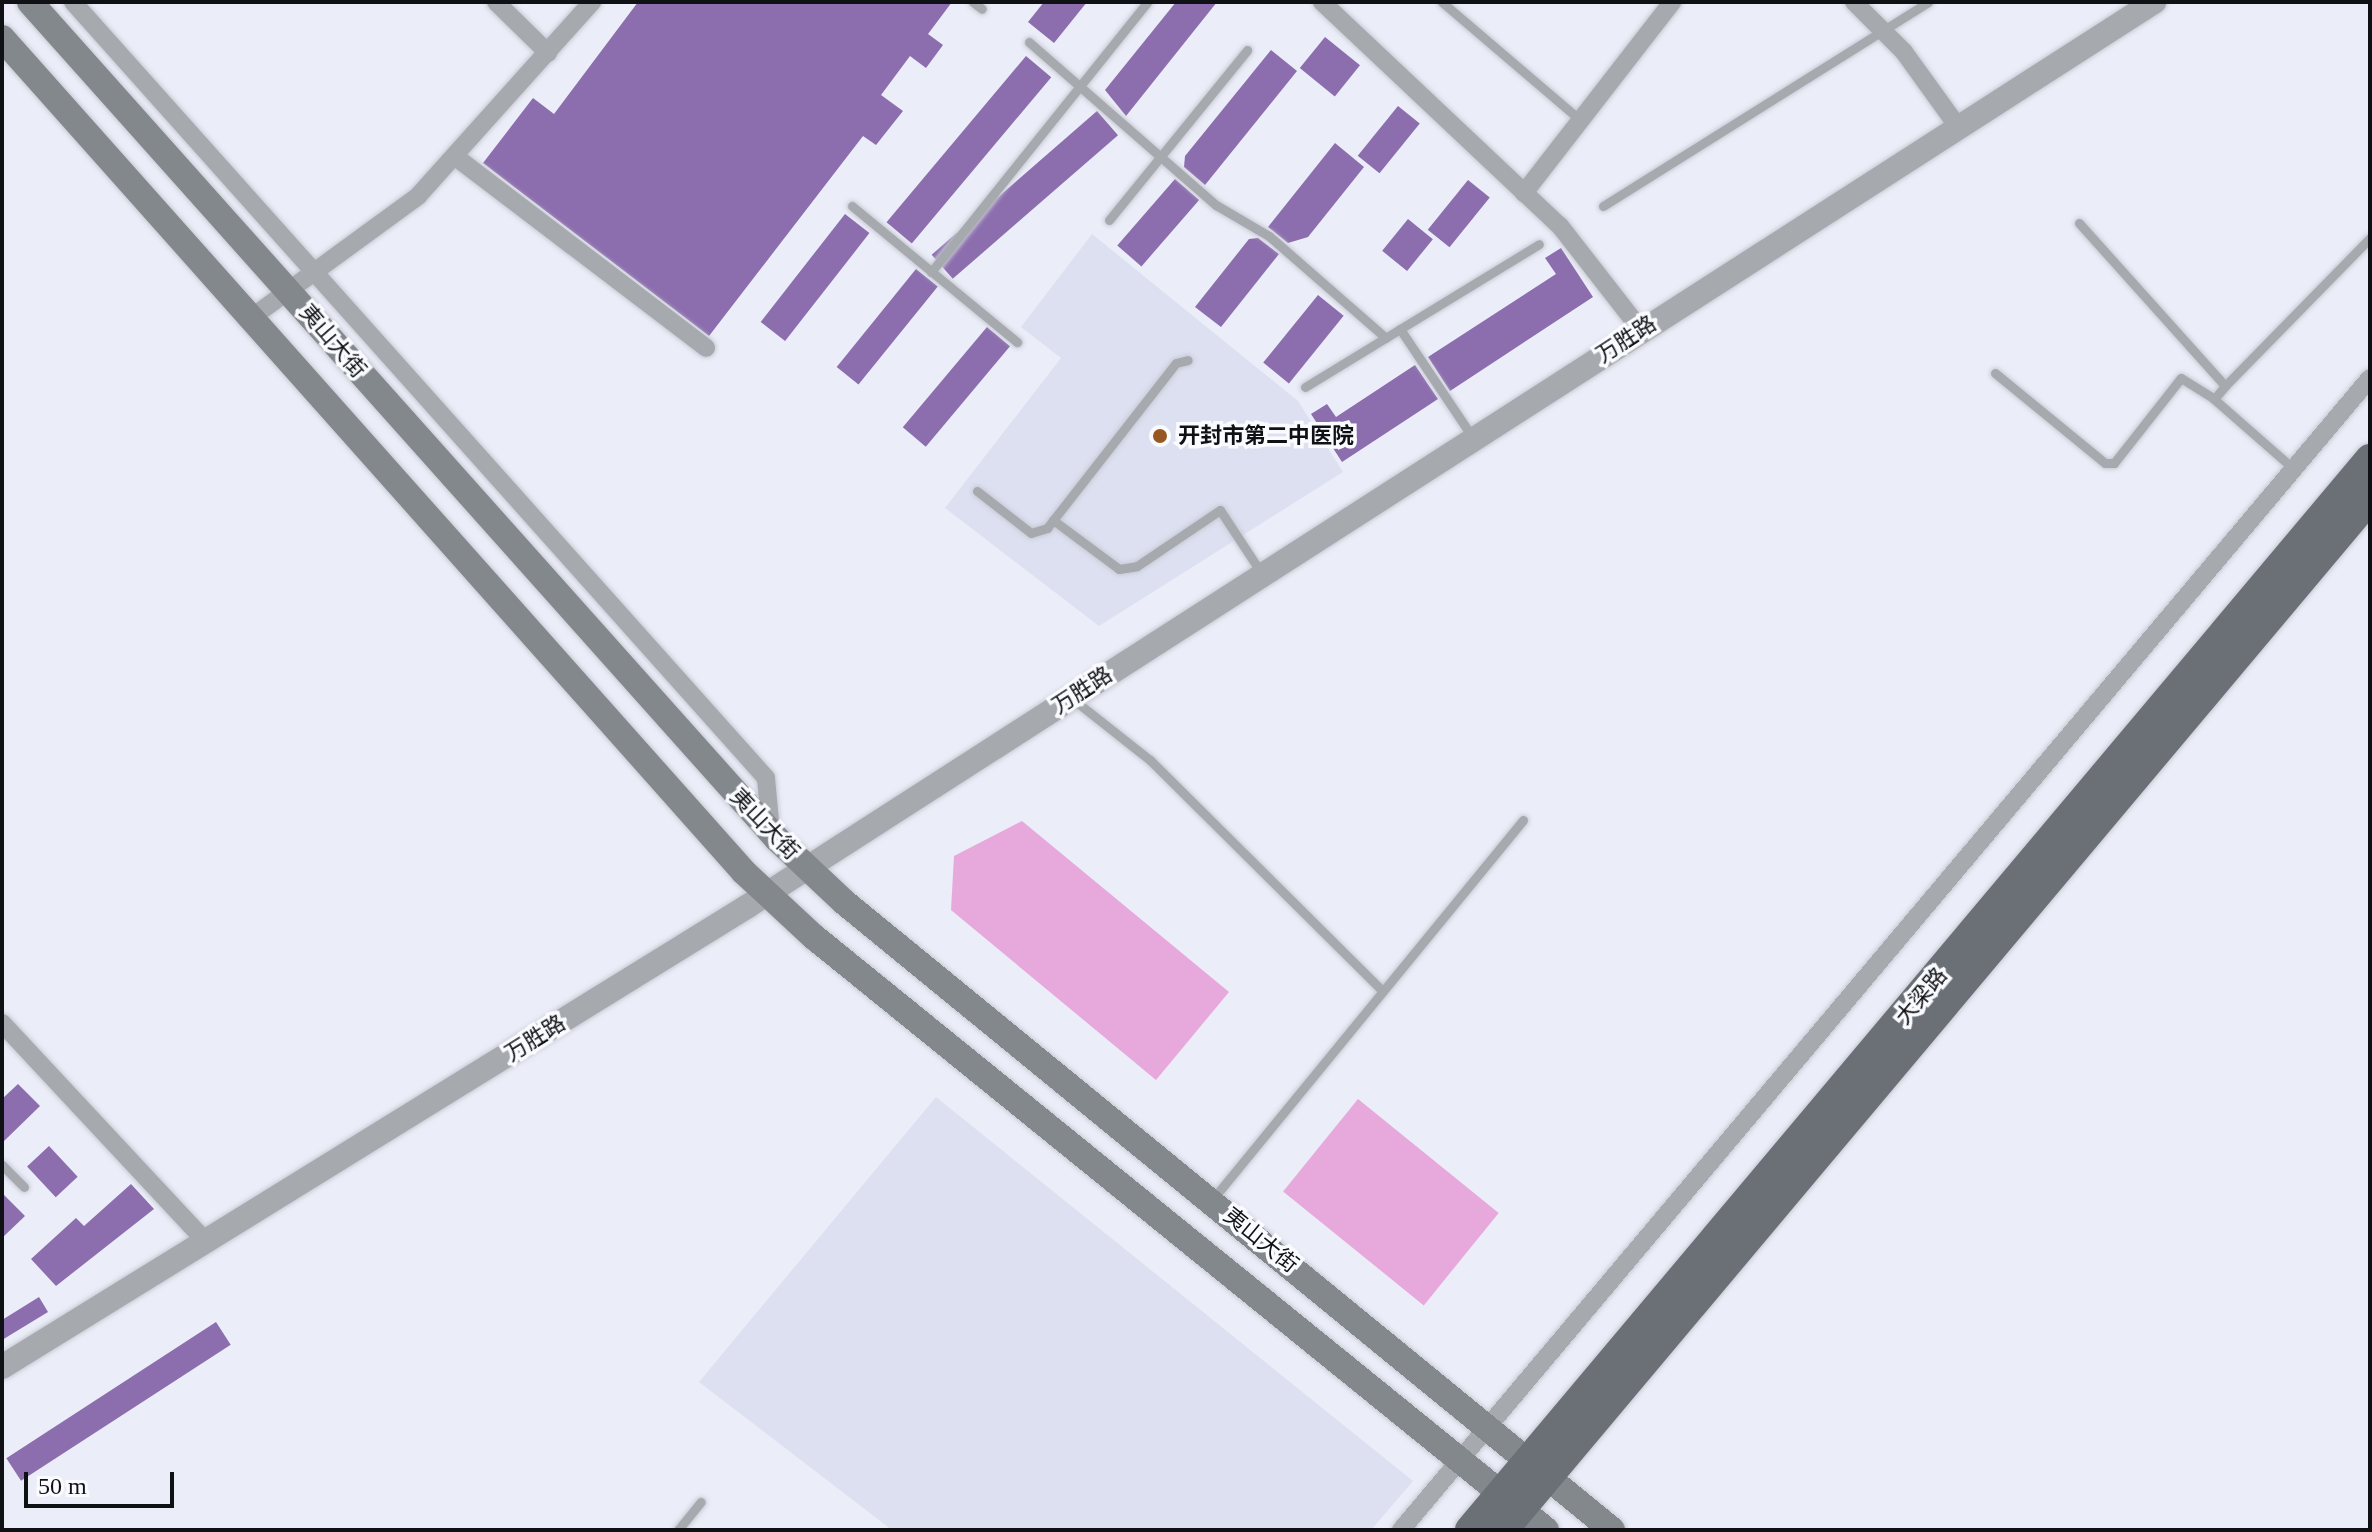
<!DOCTYPE html>
<html>
<head>
<meta charset="utf-8">
<style>
	body { margin:0 }
	#map { position:relative; width:2372px; height:1532px; overflow:hidden; background:#ebedf8; font-family:"Times New Roman","Noto Sans SC",serif }
	div>[style] { position:absolute }
	.built>* { inset:0; background:#dce0f0 }
	.green>* { inset:0; background:#e7a9db; transform-origin:0 0 }
	.building>* { inset:0; background:#8c6dae; transform-origin:0 0 }
	.roads { filter:drop-shadow(0 0 2px #c8cad4) drop-shadow(0 0 2px #c8cad4) }
	.service>* { height:9px; margin:-4.5px; padding:0 4.5px; transform-origin:4.5px; border-radius:4.5px; background:#a6a9ad }
	.minor>* { height:18px; margin:-9px; padding:0 9px; transform-origin:9px; border-radius:9px; background:#a6a9ad }
	.tertiary>* { height:24px; margin:-12px; padding:0 12px; transform-origin:12px; border-radius:12px; background:#a6a9ad }
	.secondary>* { height:26px; margin:-13px; padding:0 13px; transform-origin:13px; border-radius:13px; background:#83888d }
	.primary>* { height:30px; margin:-15px; padding:0 15px; transform-origin:15px; border-radius:15px; background:#6a7076 }
	.dots>* { width:22px; height:22px; translate:-50% -50%; box-sizing:border-box; border:4px solid #fafbff; border-radius:50% }
	span { translate:-50% -50%; white-space:nowrap; text-align:center; line-height:1.15; -webkit-text-stroke:7px #fafbff; paint-order:stroke }
	.street-label { font-size:22px; color:#101114 }
	.poi-label { font-size:22px; color:#101114; font-weight:700 }
	.left { translate:0 -50%; text-align:left }
	.frame { position:absolute; inset:0; border:4px solid #101114; pointer-events:none }
	.scale { position:absolute; left:24px; top:1472px; width:150px; height:36px; box-sizing:border-box; border:4px solid #101114; border-top:0; padding-left:10px; font-size:24px; line-height:28px; white-space:nowrap; color:#101114; -webkit-text-stroke:6px #fafbff; paint-order:stroke }
</style>
</head>
<body>
<div id="map">
	<div class="built">
		<i style="clip-path:polygon(1092px 234px,1298px 401px,1343px 472px,1099px 626px,945px 508px,1061px 358px,1021px 327px)"></i>
		<i style="clip-path:polygon(936px 1097px,1413px 1481px,1371px 1530px,892px 1530px,699px 1382px)"></i>
	</div>
	<div class="green">
		<i style="clip-path:polygon(1022px 821px,1229px 992px,1156px 1080px,951px 910px,954px 856px)"></i>
		<i style="left:1358px;top:1099px;width:181px;height:119px;rotate:39deg"></i>
	</div>
	<div class="building">
		<i style="clip-path:polygon(638px 2px,952px 2px,928px 34px,943px 45px,926px 68px,910px 56px,881px 95px,903px 111px,876px 145px,863px 136px,709px 336px,483px 163px,533px 98px,554px 114px)"></i>
		<i style="clip-path:polygon(1044px 2px,1087px 2px,1054px 43px,1028px 22px)"></i>
		<i style="clip-path:polygon(1176px 2px,1217px 2px,1126px 116px,1105px 90px)"></i>
		<i style="left:1325px;top:37px;width:45px;height:40px;rotate:39deg"></i>
		<i style="clip-path:polygon(1271px 50px,1297px 71px,1205px 185px,1184px 167px,1185px 156px)"></i>
		<i style="left:1026px;top:56px;width:33px;height:217px;rotate:40deg"></i>
		<i style="left:1398px;top:106px;width:28px;height:64px;rotate:39deg"></i>
		<i style="left:1097px;top:111px;width:32px;height:219px;rotate:49deg"></i>
		<i style="clip-path:polygon(1335px 143px,1364px 167px,1308px 237px,1288px 243px,1268px 227px)"></i>
		<i style="left:1175px;top:179px;width:32px;height:88px;rotate:41deg"></i>
		<i style="left:1468px;top:180px;width:28px;height:64px;rotate:39deg"></i>
		<i style="left:845px;top:214px;width:31px;height:137px;rotate:38deg"></i>
		<i style="left:1408px;top:219px;width:32px;height:41px;rotate:39deg"></i>
		<i style="clip-path:polygon(1258px 238px,1279px 254px,1221px 327px,1195px 307px,1249px 239px)"></i>
		<i style="clip-path:polygon(1561px 248px,1593px 297px,1450px 391px,1428px 357px,1556px 274px,1545px 258px)"></i>
		<i style="left:916px;top:269px;width:28px;height:126px;rotate:39deg"></i>
		<i style="left:1318px;top:295px;width:33px;height:87px;rotate:39deg"></i>
		<i style="left:987px;top:327px;width:30px;height:131px;rotate:40deg"></i>
		<i style="clip-path:polygon(1415px 365px,1438px 399px,1342px 462px,1311px 414px,1327px 404px,1336px 417px)"></i>
		<i style="clip-path:polygon(18px 1084px,40px 1106px,2px 1143px,2px 1099px)"></i>
		<i style="left:49px;top:1146px;width:42px;height:30px;rotate:47deg"></i>
		<i style="clip-path:polygon(131px 1184px,154px 1209px,56px 1286px,31px 1259px,76px 1218px,84px 1226px)"></i>
		<i style="clip-path:polygon(2px 1193px,25px 1216px,2px 1238px)"></i>
		<i style="clip-path:polygon(39px 1297px,48px 1312px,2px 1340px,2px 1320px)"></i>
		<i style="left:216px;top:1322px;width:27px;height:250px;rotate:57deg"></i>
	</div>
	<div class="roads">
		<div class="service">
			<i style="left:973px;top:2px;width:11px;rotate:38deg"></i>
			<i style="left:1442px;top:2px;width:182px;rotate:40.5deg"></i>
			<i style="left:1029px;top:42px;width:248px;rotate:41.1deg"></i>
			<i style="left:1216px;top:205px;width:61px;rotate:30.3deg"></i>
			<i style="left:1269px;top:236px;width:155px;rotate:41.1deg"></i>
			<i style="left:852px;top:206px;width:214px;rotate:39.5deg"></i>
			<i style="left:1603px;top:206px;width:384px;rotate:-32.1deg"></i>
			<i style="left:1109px;top:220px;width:219px;rotate:-50.9deg"></i>
			<i style="left:2079px;top:223px;width:219px;rotate:48.1deg"></i>
			<i style="left:2225px;top:386px;width:17px;rotate:130deg"></i>
			<i style="left:2214px;top:399px;width:106px;rotate:41.2deg"></i>
			<i style="left:931px;top:272px;width:346px;rotate:-51.3deg"></i>
			<i style="left:1400px;top:329px;width:131px;rotate:56.2deg"></i>
			<i style="left:1995px;top:373px;width:142px;rotate:39.3deg"></i>
			<i style="left:2105px;top:463px;width:9px"></i>
			<i style="left:2114px;top:463px;width:108px;rotate:-51.8deg"></i>
			<i style="left:2181px;top:378px;width:39px;rotate:32deg"></i>
			<i style="left:2225px;top:386px;width:207px;rotate:-45.6deg"></i>
			<i style="left:1305px;top:387px;width:274px;rotate:-31.4deg"></i>
			<i style="left:977px;top:491px;width:68px;rotate:37.9deg"></i>
			<i style="left:1031px;top:533px;width:17px;rotate:-17deg"></i>
			<i style="left:1047px;top:528px;width:209px;rotate:-52deg"></i>
			<i style="left:1176px;top:363px;width:12px;rotate:-14deg"></i>
			<i style="left:1053px;top:520px;width:82px;rotate:36.6deg"></i>
			<i style="left:1119px;top:569px;width:18px;rotate:-9deg"></i>
			<i style="left:1137px;top:566px;width:100px;rotate:-34deg"></i>
			<i style="left:1220px;top:510px;width:77px;rotate:56.7deg"></i>
			<i style="left:1074px;top:700px;width:97px;rotate:38.3deg"></i>
			<i style="left:1150px;top:760px;width:328px;rotate:44.8deg"></i>
			<i style="left:2px;top:1165px;width:31px;rotate:45deg"></i>
			<i style="left:1212px;top:1200px;width:491px;rotate:-50.7deg"></i>
			<i style="left:678px;top:1530px;width:36px;rotate:-51deg"></i>
		</div>
		<div class="minor">
			<i style="left:73px;top:2px;width:1040px;rotate:48.23deg"></i>
			<i style="left:766px;top:778px;width:54px;rotate:84.7deg"></i>
			<i style="left:496px;top:2px;width:73px;rotate:44.4deg"></i>
			<i style="left:1322px;top:2px;width:327px;rotate:43.3deg"></i>
			<i style="left:1560px;top:226px;width:132px;rotate:52.1deg"></i>
			<i style="left:1854px;top:2px;width:71px;rotate:45deg"></i>
			<i style="left:1904px;top:52px;width:92px;rotate:54.2deg"></i>
			<i style="left:457px;top:158px;width:313px;rotate:37.3deg"></i>
			<i style="left:1524px;top:193px;width:242px;rotate:-52.2deg"></i>
			<i style="left:251px;top:318px;width:207px;rotate:-36.1deg"></i>
			<i style="left:418px;top:196px;width:261px;rotate:-48.1deg"></i>
			<i style="left:2px;top:1023px;width:299px;rotate:47deg"></i>
			<i style="left:1401px;top:1530px;width:1505px;rotate:-49.93deg"></i>
		</div>
		<div class="tertiary">
			<i style="left:2px;top:1367px;width:877px;rotate:-31.71deg"></i>
			<i style="left:748px;top:906px;width:1672px;rotate:-32.74deg"></i>
		</div>
		<div class="secondary">
			<i style="left:30px;top:2px;width:1122px;rotate:48.25deg"></i>
			<i style="left:777px;top:839px;width:92px;rotate:43.2deg"></i>
			<i style="left:844px;top:902px;width:992px;rotate:39.27deg"></i>
			<i style="left:2px;top:38px;width:1116px;rotate:48.34deg"></i>
			<i style="left:744px;top:872px;width:96px;rotate:42.9deg"></i>
			<i style="left:814px;top:937px;width:942px;rotate:39.01deg"></i>
		</div>
		<div class="primary">
			<i style="left:1470px;top:1530px;width:1399px;rotate:-49.96deg"></i>
			<i style="left:1503px;top:1530px;width:1348px;rotate:-49.97deg"></i>
		</div>
	</div>
	<div class="dots">
		<i style="left:1160px;top:436px;background:#975721"></i>
	</div>
	<div class="street-label">
		<span style="left:1626px;top:339px;rotate:-33deg">万胜路</span>
		<span style="left:333px;top:341px;rotate:49deg">夷山大街</span>
		<span style="left:1082px;top:690px;rotate:-33deg">万胜路</span>
		<span style="left:765px;top:824px;rotate:46deg">夷山大街</span>
		<span style="left:1921px;top:996px;rotate:-50deg">大梁路</span>
		<span style="left:535px;top:1038px;rotate:-32deg">万胜路</span>
		<span style="left:1261px;top:1240px;rotate:39deg">夷山大街</span>
	</div>
	<div class="poi-label">
		<span class="left" style="left:1178px;top:436px">开封市第二中医院</span>
	</div>
	<div class="frame"></div>
	<div class="scale">50 m</div>
</div>
</body>
</html>
